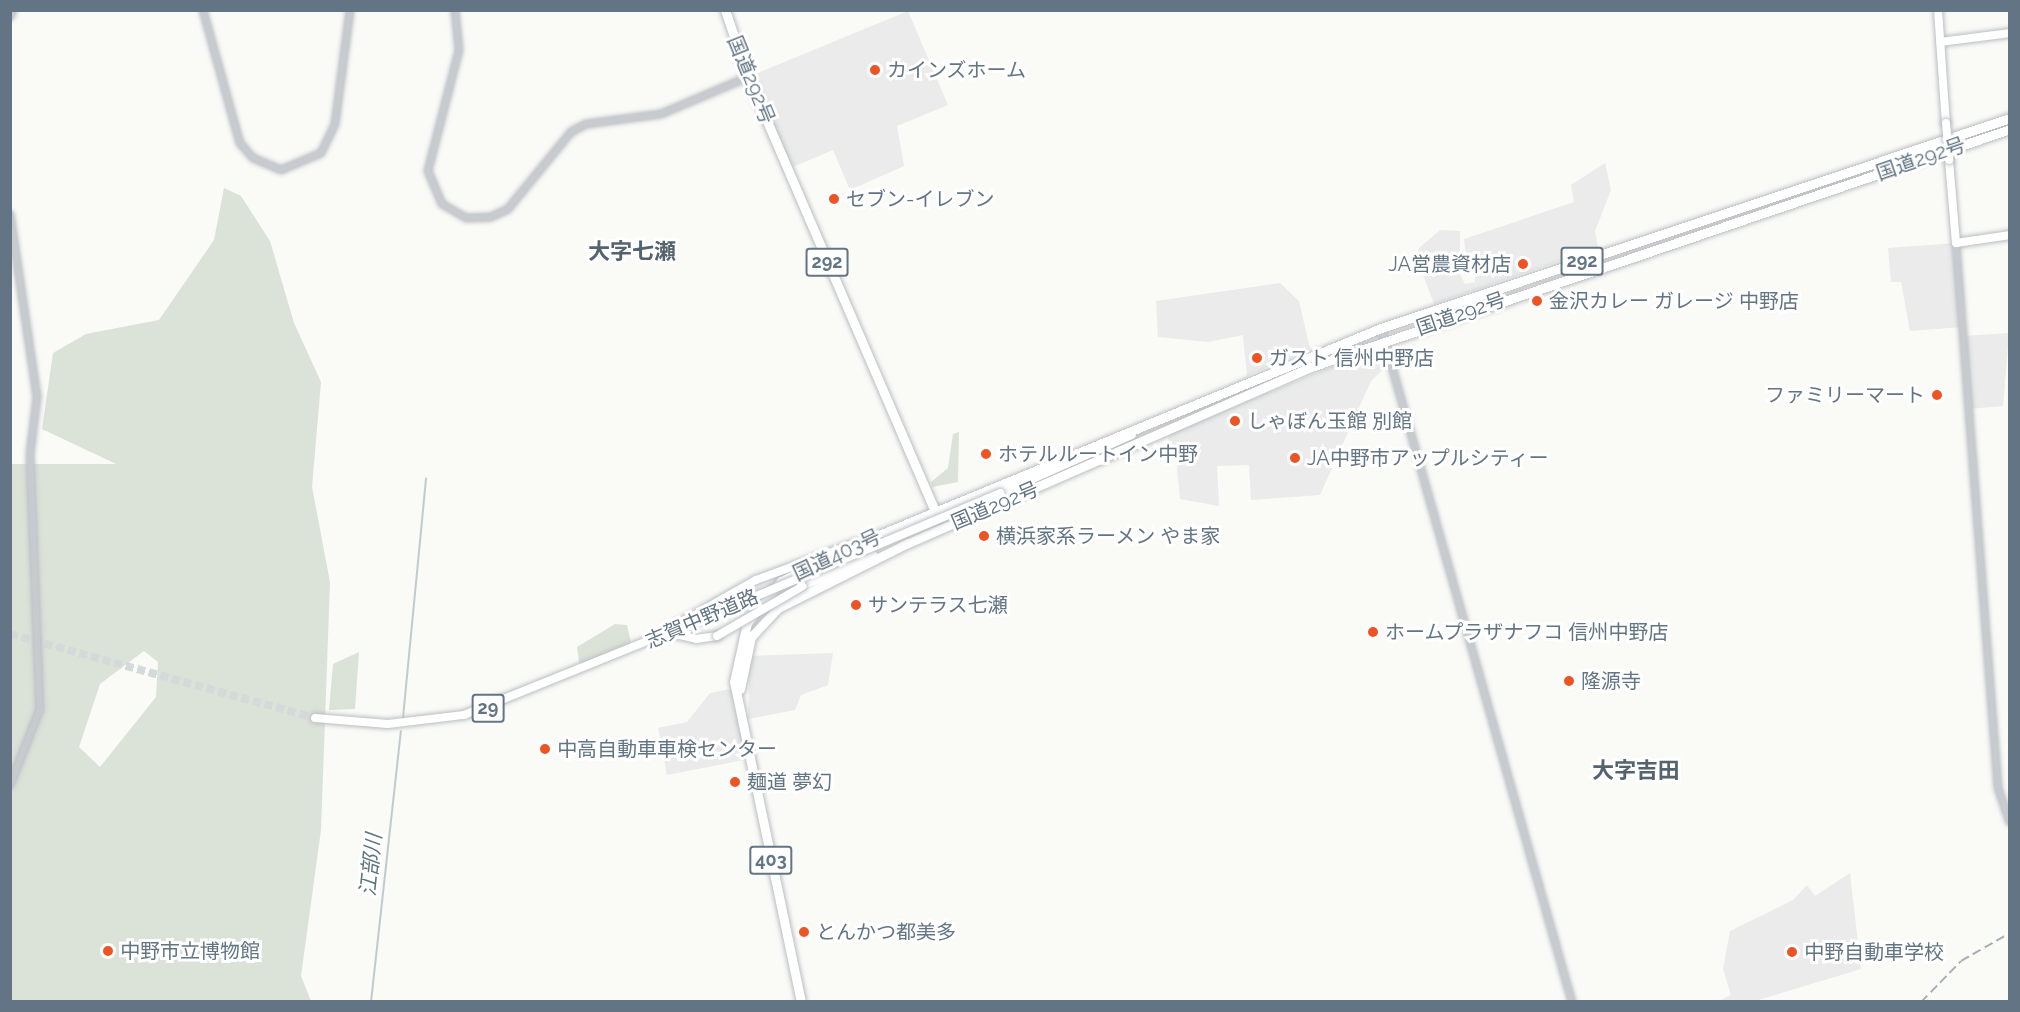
<!DOCTYPE html>
<html>
<head>
<meta charset="utf-8">
<style>
	body { margin:0 }
	#map { position:relative; width:2020px; height:1012px; overflow:hidden; background:#fafaf7; font-family:Raleway,"Noto Sans JP",sans-serif }
	div>[style] { position:absolute }
	.built>* { inset:0; background:#eaebea }
	.green>* { inset:0; background:#dbe2d8 }
	.stream>* { height:1.5px; margin:-0.75px; padding:0 0.75px; transform-origin:0.75px; border-radius:0.75px; background:#bfcbcf }
	.major-tunnel>* { height:8px; margin-top:-4px; transform-origin:0; background:repeating-linear-gradient(90deg,#d4d9da 0 8px,transparent 0 12px) }
	.roads { filter:drop-shadow(0 0 2px #babec2) drop-shadow(0 0 2px #babec2) }
	.minor>* { height:6px; margin:-3px; padding:0 3px; transform-origin:3px; border-radius:3px; background:#c7cbcf }
	.major>* { height:8px; margin:-4px; padding:0 4px; transform-origin:4px; border-radius:4px; background:#fff }
	.highway>* { height:9px; margin:-4.5px; padding:0 4.5px; transform-origin:4.5px; border-radius:4.5px; background:#fff }
	.rail>* { height:1.5px; margin-top:-0.75px; transform-origin:0; background:repeating-linear-gradient(90deg,#a7aeb4 0 9px,transparent 0 13.5px) }
	.bridges { filter:drop-shadow(0 0 2px #babec2) drop-shadow(0 0 2px #babec2) }
	.major-bridge>* { height:8px; margin:-4px; padding:0 4px; transform-origin:4px; border-radius:4px; background:#fff }
	.dots>* { width:16px; height:16px; translate:-50% -50%; box-sizing:border-box; border:3px solid #fff; border-radius:50% }
	span { translate:-50% -50%; white-space:nowrap; text-align:center; line-height:1.15; -webkit-text-stroke:6px #fff; paint-order:stroke }
	.shield-label span { padding:2px 4px; background:#fff; border:2px solid; border-radius:4px; -webkit-text-stroke-width:0 }
	.shield-label { font-size:18px; color:#637584; font-weight:700 }
	.poi-label { font-size:20px; color:#637584 }
	.left { translate:0 -50%; text-align:left }
	.right { translate:-100% -50%; text-align:right }
	.street-label { font-size:20px; color:#637584 }
	.water-label { font-size:21px; color:#5e757d; font-style:italic }
	.quarter-label { font-size:22px; color:#55636e; font-weight:700 }
	.frame { position:absolute; inset:0; border:12px solid #637584; pointer-events:none }
</style>
</head>
<body>
<div id="map">
	<div class="built">
		<i style="clip-path:polygon(908px 11px,948px 105px,897px 126px,904px 166px,850px 190px,833px 150px,788px 169px,748px 77px)"></i>
		<i style="clip-path:polygon(1605px 163px,1611px 190px,1595px 231px,1598px 248px,1434px 304px,1417px 259px,1419px 248px,1440px 230px,1460px 231px,1460px 274px,1465px 284px,1475px 282px,1475px 277px,1499px 271px,1468px 272px,1464px 239px,1574px 202px,1571px 185px)"></i>
		<i style="clip-path:polygon(1956px 243px,1962px 327px,1910px 331px,1901px 282px,1891px 282px,1888px 248px)"></i>
		<i style="clip-path:polygon(1280px 283px,1299px 301px,1310px 349px,1247px 376px,1243px 335px,1208px 342px,1158px 337px,1156px 301px)"></i>
		<i style="clip-path:polygon(2009px 333px,2003px 406px,1969px 409px,1963px 336px)"></i>
		<i style="clip-path:polygon(1386px 344px,1391px 362px,1371px 381px,1320px 495px,1251px 500px,1249px 465px,1217px 466px,1219px 506px,1180px 499px,1176px 458px,1167px 435px)"></i>
		<i style="clip-path:polygon(833px 653px,828px 685px,801px 695px,795px 710px,748px 719px,750px 656px)"></i>
		<i style="clip-path:polygon(735px 688px,749px 759px,667px 775px,658px 728px,687px 722px,710px 693px)"></i>
		<i style="clip-path:polygon(1850px 873px,1861px 969px,1755px 1001px,1719px 1001px,1731px 995px,1723px 969px,1730px 931px,1793px 900px,1807px 885px,1815px 896px)"></i>
	</div>
	<div class="green">
		<i style="clip-path:polygon(evenodd,224px 188px,241px 196px,270px 241px,294px 323px,321px 382px,312px 487px,330px 582px,321px 830px,301px 976px,311px 1001px,11px 1002px,11px 464px,116px 464px,42px 429px,53px 353px,86px 334px,159px 320px,214px 240px,224px 188px,144px 651px,158px 662px,156px 697px,100px 767px,79px 747px,100px 684px,144px 651px)"></i>
		<i style="clip-path:polygon(959px 432px,958px 482px,932px 487px,931px 482px,948px 468px,953px 434px)"></i>
		<i style="clip-path:polygon(615px 624px,627px 625px,631px 643px,580px 667px,577px 647px)"></i>
		<i style="clip-path:polygon(359px 652px,355px 709px,329px 710px,333px 664px)"></i>
	</div>
	<div class="stream">
		<i style="left:403px;top:718px;width:240px;rotate:-84.5deg"></i>
		<i style="left:371px;top:1002px;width:272px;rotate:-83.7deg"></i>
	</div>
	<div class="major-tunnel">
		<i style="left:10px;top:634px;width:316px;rotate:15.4deg"></i>
	</div>
	<div class="roads">
		<div class="minor">
			<i style="left:203px;top:10px;width:138px;rotate:74.5deg"></i>
			<i style="left:240px;top:143px;width:20px;rotate:49deg"></i>
			<i style="left:253px;top:158px;width:30px;rotate:23deg"></i>
			<i style="left:281px;top:170px;width:43px;rotate:-23deg"></i>
			<i style="left:321px;top:153px;width:32px;rotate:-64deg"></i>
			<i style="left:335px;top:124px;width:115px;rotate:-82.5deg"></i>
			<i style="left:455px;top:10px;width:40px;rotate:84.3deg"></i>
			<i style="left:459px;top:50px;width:125px;rotate:104.4deg"></i>
			<i style="left:428px;top:171px;width:36px;rotate:67deg"></i>
			<i style="left:442px;top:204px;width:28px;rotate:30deg"></i>
			<i style="left:466px;top:218px;width:25px;rotate:-2deg"></i>
			<i style="left:491px;top:217px;width:19px;rotate:-25deg"></i>
			<i style="left:508px;top:209px;width:99px;rotate:-50.7deg"></i>
			<i style="left:571px;top:132px;width:17px;rotate:-28deg"></i>
			<i style="left:586px;top:124px;width:76px;rotate:-7.6deg"></i>
			<i style="left:661px;top:114px;width:95px;rotate:-23deg"></i>
			<i style="left:10px;top:17px;width:8px;rotate:-67deg"></i>
			<i style="left:10px;top:214px;width:185px;rotate:81.6deg"></i>
			<i style="left:37px;top:397px;width:57px;rotate:97deg"></i>
			<i style="left:30px;top:454px;width:255px;rotate:87.8deg"></i>
			<i style="left:40px;top:709px;width:82px;rotate:111.5deg"></i>
			<i style="left:1956px;top:243px;width:547px;rotate:85.59deg"></i>
			<i style="left:1998px;top:788px;width:36px;rotate:71deg"></i>
			<i style="left:1381px;top:328px;width:701px;rotate:74.18deg"></i>
		</div>
		<div class="major">
			<i style="left:1938px;top:10px;width:113px;rotate:86deg"></i>
			<i style="left:1940px;top:42px;width:71px;rotate:-7.3deg"></i>
			<i style="left:1949px;top:160px;width:83px;rotate:85.2deg"></i>
			<i style="left:1956px;top:243px;width:55px;rotate:-8.4deg"></i>
			<i style="left:1001px;top:493px;width:143px;rotate:-23.9deg"></i>
			<i style="left:803px;top:586px;width:77px;rotate:-23.6deg"></i>
			<i style="left:675px;top:626px;width:93px;rotate:-29.6deg"></i>
			<i style="left:756px;top:580px;width:107px;rotate:-20.3deg"></i>
			<i style="left:671px;top:633px;width:26px;rotate:13deg"></i>
			<i style="left:696px;top:639px;width:21px;rotate:-8deg"></i>
			<i style="left:315px;top:718px;width:73px;rotate:4.7deg"></i>
			<i style="left:388px;top:724px;width:77px;rotate:-6.8deg"></i>
			<i style="left:464px;top:715px;width:270px;rotate:-22deg"></i>
		</div>
		<div class="highway">
			<i style="left:725px;top:10px;width:71px;rotate:71.1deg"></i>
			<i style="left:748px;top:77px;width:480px;rotate:66.7deg"></i>
			<i style="left:740px;top:689px;width:53px;rotate:-78.1deg"></i>
			<i style="left:751px;top:637px;width:40px;rotate:-47deg"></i>
			<i style="left:778px;top:608px;width:145px;rotate:-26.6deg"></i>
			<i style="left:908px;top:543px;width:443px;rotate:-23.6deg"></i>
			<i style="left:1314px;top:366px;width:735px;rotate:-18.8deg"></i>
			<i style="left:801px;top:1002px;width:327px;rotate:-101.8deg"></i>
			<i style="left:734px;top:682px;width:60px;rotate:-77.6deg"></i>
			<i style="left:747px;top:623px;width:54px;rotate:-51deg"></i>
			<i style="left:781px;top:581px;width:90px;rotate:-25.7deg"></i>
			<i style="left:862px;top:542px;width:561px;rotate:-22.41deg"></i>
			<i style="left:1381px;top:328px;width:663px;rotate:-18.46deg"></i>
		</div>
	</div>
	<div class="rail">
		<i style="left:1921px;top:1002px;width:57px;rotate:-45.7deg"></i>
		<i style="left:1961px;top:961px;width:56px;rotate:-29.7deg"></i>
	</div>
	<div class="bridges">
		<div class="major-bridge">
			<i style="left:1946px;top:123px;width:37px;rotate:85deg"></i>
			<i style="left:714px;top:614px;width:311px;rotate:-22.9deg"></i>
			<i style="left:717px;top:636px;width:99px;rotate:-30.2deg"></i>
		</div>
	</div>
	<div class="dots">
		<i style="left:875px;top:70px;background:#ed5424"></i>
		<i style="left:834px;top:199px;background:#ed5424"></i>
		<i style="left:1523px;top:264px;background:#ed5424"></i>
		<i style="left:1537px;top:301px;background:#ed5424"></i>
		<i style="left:1257px;top:358px;background:#ed5424"></i>
		<i style="left:1937px;top:395px;background:#ed5424"></i>
		<i style="left:1235px;top:421px;background:#ed5424"></i>
		<i style="left:986px;top:454px;background:#ed5424"></i>
		<i style="left:1295px;top:458px;background:#ed5424"></i>
		<i style="left:984px;top:536px;background:#ed5424"></i>
		<i style="left:856px;top:605px;background:#ed5424"></i>
		<i style="left:1373px;top:632px;background:#ed5424"></i>
		<i style="left:1569px;top:681px;background:#ed5424"></i>
		<i style="left:545px;top:749px;background:#ed5424"></i>
		<i style="left:735px;top:782px;background:#ed5424"></i>
		<i style="left:804px;top:932px;background:#ed5424"></i>
		<i style="left:108px;top:951px;background:#ed5424"></i>
		<i style="left:1792px;top:952px;background:#ed5424"></i>
	</div>
	<div class="shield-label">
		<span style="left:1582px;top:261px">292</span>
		<span style="left:827px;top:262px">292</span>
		<span style="left:488px;top:708px">29</span>
		<span style="left:771px;top:860px">403</span>
	</div>
	<div class="poi-label">
		<span class="left" style="left:887px;top:70px">カインズホーム</span>
		<span class="left" style="left:846px;top:199px">セブン-イレブン</span>
		<span class="right" style="left:1511px;top:264px">JA営農資材店</span>
		<span class="left" style="left:1549px;top:301px">金沢カレー ガレージ 中野店</span>
		<span class="left" style="left:1269px;top:358px">ガスト 信州中野店</span>
		<span class="right" style="left:1925px;top:395px">ファミリーマート</span>
		<span class="left" style="left:1247px;top:421px">しゃぼん玉館 別館</span>
		<span class="left" style="left:998px;top:454px">ホテルルートイン中野</span>
		<span class="left" style="left:1307px;top:458px">JA中野市アップルシティー</span>
		<span class="left" style="left:996px;top:536px">横浜家系ラーメン やま家</span>
		<span class="left" style="left:868px;top:605px">サンテラス七瀬</span>
		<span class="left" style="left:1385px;top:632px">ホームプラザナフコ 信州中野店</span>
		<span class="left" style="left:1581px;top:681px">隆源寺</span>
		<span class="left" style="left:557px;top:749px">中高自動車車検センター</span>
		<span class="left" style="left:747px;top:782px">麺道 夢幻</span>
		<span class="left" style="left:816px;top:932px">とんかつ都美多</span>
		<span class="left" style="left:120px;top:951px">中野市立博物館</span>
		<span class="left" style="left:1804px;top:952px">中野自動車学校</span>
	</div>
	<div class="street-label">
		<span style="left:751px;top:80px;rotate:68deg">国道292号</span>
		<span style="left:1921px;top:159px;rotate:-19deg">国道292号</span>
		<span style="left:1461px;top:314px;rotate:-19deg">国道292号</span>
		<span style="left:995px;top:506px;rotate:-23deg">国道292号</span>
		<span style="left:837px;top:555px;rotate:-25deg">国道403号</span>
		<span style="left:702px;top:619px;rotate:-23deg">志賀中野道路</span>
	</div>
	<div class="water-label">
		<span style="left:371px;top:865px;rotate:-84deg">江部川</span>
	</div>
	<div class="quarter-label">
		<span style="left:632px;top:252px">大字七瀬</span>
		<span style="left:1636px;top:771px">大字吉田</span>
	</div>
	<div class="frame"></div>
</div>
</body>
</html>
